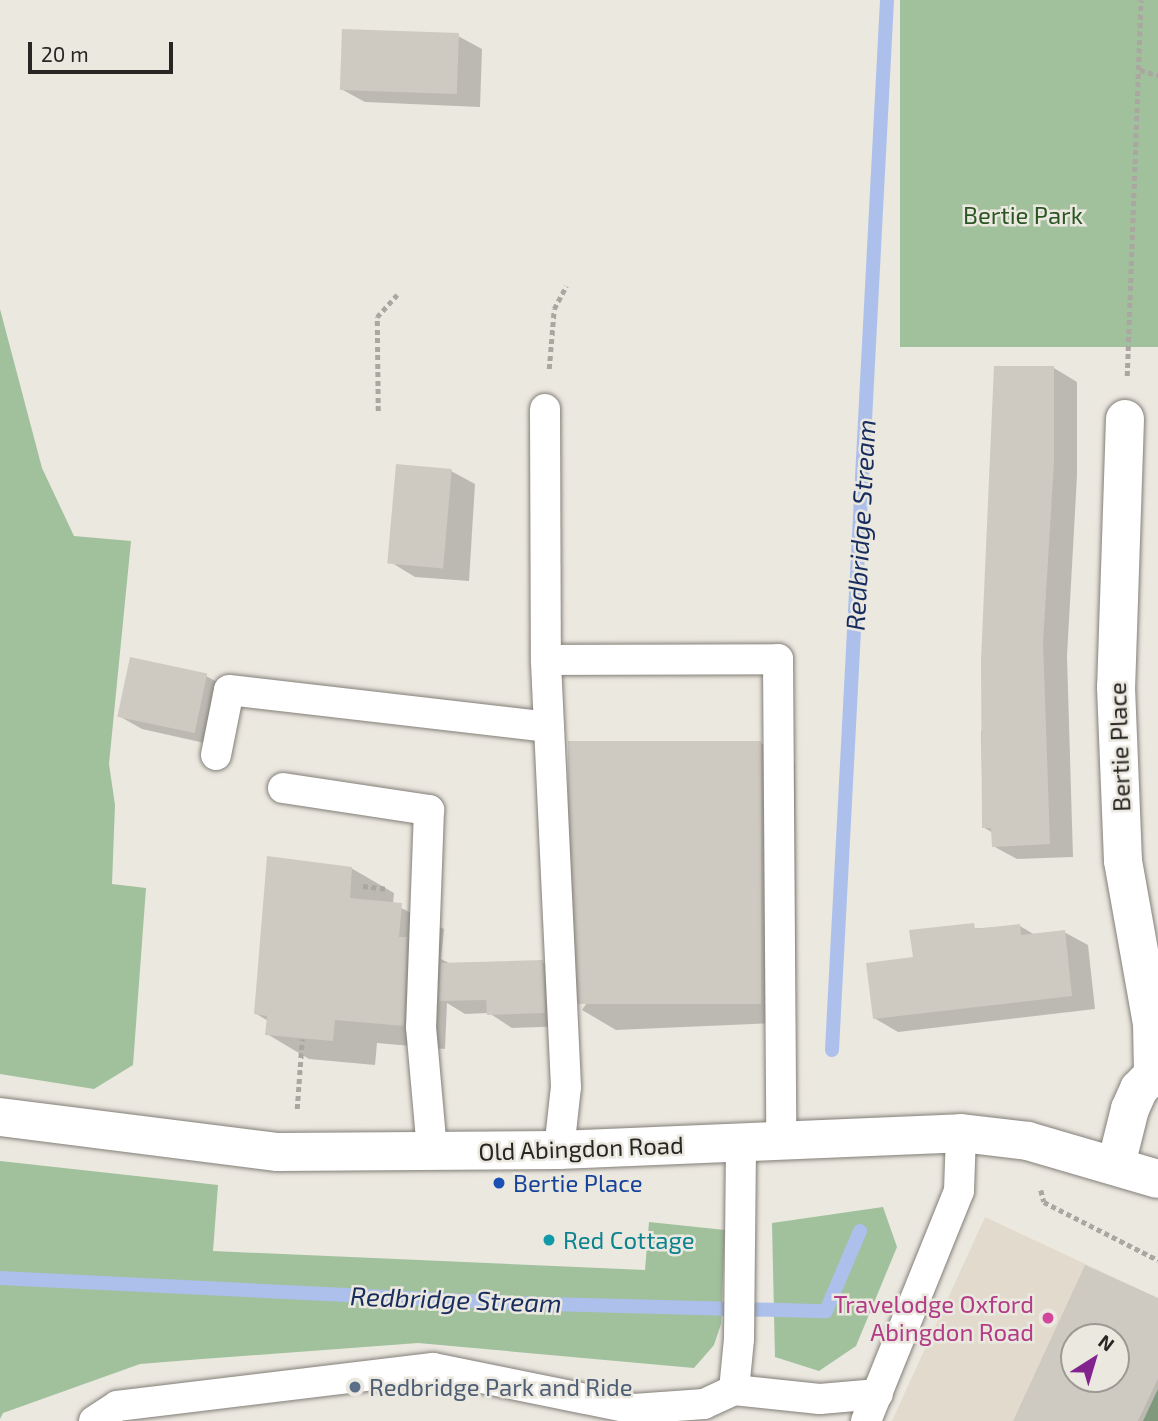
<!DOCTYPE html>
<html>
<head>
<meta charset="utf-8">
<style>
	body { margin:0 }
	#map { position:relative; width:1158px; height:1421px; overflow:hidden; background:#ebe8e0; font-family:"Exo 2",sans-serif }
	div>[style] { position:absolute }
	.built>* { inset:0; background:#e2dbcd }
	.green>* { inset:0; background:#a1c09c; transform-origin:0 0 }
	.shadow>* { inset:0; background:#0003 }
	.stream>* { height:14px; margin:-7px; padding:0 7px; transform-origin:7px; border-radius:7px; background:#acc0eb }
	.building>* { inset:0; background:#cecac2; transform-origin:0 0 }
	.path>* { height:4.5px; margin-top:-2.25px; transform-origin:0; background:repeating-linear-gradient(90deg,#aaa7a1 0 5px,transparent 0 8.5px) }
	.roads { filter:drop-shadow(0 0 2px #837f78) drop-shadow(0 0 2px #837f78) }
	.lane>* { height:30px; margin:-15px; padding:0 15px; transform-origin:15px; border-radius:15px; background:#fff }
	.street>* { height:38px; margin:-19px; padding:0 19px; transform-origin:19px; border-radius:19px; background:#fff }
	.secondary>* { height:38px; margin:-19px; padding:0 19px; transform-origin:19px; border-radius:19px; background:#fff }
	.dots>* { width:19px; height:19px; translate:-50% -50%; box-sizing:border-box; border:4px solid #ebe8e0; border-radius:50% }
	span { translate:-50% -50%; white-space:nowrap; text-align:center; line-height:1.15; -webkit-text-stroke:5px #ebe8e0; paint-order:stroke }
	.park-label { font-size:24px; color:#295622 }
	.street-label { font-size:24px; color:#282623 }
	.transit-label { font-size:24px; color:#164399 }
	.left { translate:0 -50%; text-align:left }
	.culture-label { font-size:24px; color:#0d838f }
	.hotel-label { font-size:24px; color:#b23c85 }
	.right { translate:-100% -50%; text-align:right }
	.service-label { font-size:24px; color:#4e5e75 }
	.water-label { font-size:26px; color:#172c5f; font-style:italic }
	.north { position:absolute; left:1060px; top:1323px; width:70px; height:70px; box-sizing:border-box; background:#ebe8e0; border:2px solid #9d9a94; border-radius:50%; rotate:37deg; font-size:19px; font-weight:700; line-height:28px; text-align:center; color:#282623 }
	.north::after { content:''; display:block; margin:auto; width:24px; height:32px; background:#83238d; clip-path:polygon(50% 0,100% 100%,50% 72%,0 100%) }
	.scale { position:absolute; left:28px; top:42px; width:145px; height:32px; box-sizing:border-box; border:4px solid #282623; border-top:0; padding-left:9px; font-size:21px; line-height:24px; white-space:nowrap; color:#282623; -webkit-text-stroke:5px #ebe8e0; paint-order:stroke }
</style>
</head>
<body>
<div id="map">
	<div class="built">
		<i style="clip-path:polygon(evenodd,985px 1217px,1158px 1298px,1158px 1379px,1138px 1421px,892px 1421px,985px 1217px,1074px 1337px,1116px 1337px,1116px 1379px,1074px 1379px,1074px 1337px)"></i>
	</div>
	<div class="green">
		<i style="left:900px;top:0;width:258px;height:347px"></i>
		<i style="clip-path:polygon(0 309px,42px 468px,74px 536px,131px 541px,109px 764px,115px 805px,112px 884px,146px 888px,133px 1065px,94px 1089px,0 1074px)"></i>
		<i style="clip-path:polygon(0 1161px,218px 1185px,213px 1251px,645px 1270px,649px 1222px,725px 1230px,721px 1324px,714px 1345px,694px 1368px,418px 1343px,202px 1359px,140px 1364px,3px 1413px,0 1419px)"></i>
		<i style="clip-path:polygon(883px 1207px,897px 1247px,856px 1346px,819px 1371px,775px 1357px,772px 1223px)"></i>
		<i style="clip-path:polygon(1158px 1389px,1158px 1421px,1143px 1421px)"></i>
	</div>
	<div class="shadow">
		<i style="clip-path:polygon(458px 36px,482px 49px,480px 107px,365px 102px,341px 89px)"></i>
		<i style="clip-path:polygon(1054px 368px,1077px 382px,1077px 476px,1067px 656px,1073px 857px,1017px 859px,993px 846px,993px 833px,983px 827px,981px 731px,986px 731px)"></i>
		<i style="clip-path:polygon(451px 471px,475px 484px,469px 581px,415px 577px,392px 563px)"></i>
		<i style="clip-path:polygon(206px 676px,230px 689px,218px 746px,142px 729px,119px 716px)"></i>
		<i style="clip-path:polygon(761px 743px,795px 762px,796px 1022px,616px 1030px,582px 1010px)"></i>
		<i style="clip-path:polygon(351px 868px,394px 893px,393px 904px,444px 929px,441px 959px,449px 963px,542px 962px,566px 975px,568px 1026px,512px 1028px,489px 1013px,465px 1014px,447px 1003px,445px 1049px,377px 1043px,375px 1065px,309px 1059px,267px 1034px,268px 1021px,255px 1013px)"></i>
		<i style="clip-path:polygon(1020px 926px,1035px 935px,1064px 932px,1088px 945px,1095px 1009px,898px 1032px,874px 1018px,914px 959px,911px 932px)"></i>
		<i style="clip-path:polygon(evenodd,1086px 1267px,1158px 1300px,1158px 1421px,1015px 1421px,1086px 1267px,1074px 1337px,1116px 1337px,1116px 1379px,1074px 1379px,1074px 1337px)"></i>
	</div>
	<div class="stream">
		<i style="left:832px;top:1050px;width:1051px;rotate:-87deg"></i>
		<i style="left:0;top:1278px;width:511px;rotate:2.81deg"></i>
		<i style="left:510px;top:1303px;width:316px;rotate:1.5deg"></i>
		<i style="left:826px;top:1311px;width:87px;rotate:-67deg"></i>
	</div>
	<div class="building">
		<i style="left:342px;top:29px;width:117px;height:61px;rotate:2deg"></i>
		<i style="clip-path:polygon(994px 366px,1054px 366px,1054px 462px,1043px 642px,1050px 844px,992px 847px,991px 828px,982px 828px,981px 660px)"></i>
		<i style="left:396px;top:464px;width:56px;height:100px;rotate:5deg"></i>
		<i style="left:130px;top:657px;width:79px;height:61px;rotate:12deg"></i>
		<i style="left:761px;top:741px;width:263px;height:193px;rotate:90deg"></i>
		<i style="clip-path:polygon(267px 856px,352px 867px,350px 898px,402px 903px,399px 937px,407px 937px,404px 1026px,335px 1020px,333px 1041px,265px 1035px,267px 1016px,254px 1014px)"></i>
		<i style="clip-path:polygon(974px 923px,975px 929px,1020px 924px,1021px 935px,1065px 930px,1072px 996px,873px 1019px,866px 963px,913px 957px,909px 930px)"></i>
		<i style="clip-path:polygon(543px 960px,545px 1013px,487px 1015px,486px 1000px,439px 1001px,441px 963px)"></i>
		<i style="clip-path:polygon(evenodd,1085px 1265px,1158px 1298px,1158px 1379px,1138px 1421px,1013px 1421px,1085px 1265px,1074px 1337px,1116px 1337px,1116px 1379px,1074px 1379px,1074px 1337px)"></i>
	</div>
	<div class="path">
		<i style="left:1140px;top:70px;width:19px;rotate:16deg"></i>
		<i style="left:549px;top:369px;width:60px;rotate:-85.2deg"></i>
		<i style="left:554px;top:309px;width:26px;rotate:-62deg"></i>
		<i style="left:1127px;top:376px;width:376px;rotate:-87.9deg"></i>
		<i style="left:378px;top:411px;width:94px;rotate:-90.6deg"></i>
		<i style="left:377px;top:317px;width:30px;rotate:-48deg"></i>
		<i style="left:363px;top:886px;width:23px;rotate:7deg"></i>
		<i style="left:297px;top:1109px;width:70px;rotate:-85.9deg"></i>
		<i style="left:1041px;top:1190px;width:12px;rotate:76deg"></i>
		<i style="left:1044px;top:1202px;width:128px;rotate:27deg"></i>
	</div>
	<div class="roads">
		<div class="lane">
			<i style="left:545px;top:409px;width:251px;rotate:89.8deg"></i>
			<i style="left:216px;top:755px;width:66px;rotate:-78.7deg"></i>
			<i style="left:229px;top:690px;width:322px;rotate:6.6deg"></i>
			<i style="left:283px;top:788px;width:148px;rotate:8.6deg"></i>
			<i style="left:429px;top:810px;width:217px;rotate:92.1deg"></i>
			<i style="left:421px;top:1027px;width:124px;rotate:84.9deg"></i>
			<i style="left:559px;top:1150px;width:63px;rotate:-83.7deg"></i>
			<i style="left:566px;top:1087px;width:427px;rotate:-92.7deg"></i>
			<i style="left:546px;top:660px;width:232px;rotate:-0.2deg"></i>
			<i style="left:778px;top:659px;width:482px;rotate:89.6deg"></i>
			<i style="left:734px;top:1390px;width:51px;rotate:-84.4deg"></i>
			<i style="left:739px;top:1339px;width:196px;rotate:-89.4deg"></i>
			<i style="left:94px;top:1421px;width:27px;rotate:-33deg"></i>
			<i style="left:117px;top:1406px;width:318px;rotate:-6.9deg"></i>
			<i style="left:433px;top:1368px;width:205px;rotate:11.5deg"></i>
			<i style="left:634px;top:1409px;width:70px;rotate:-4.1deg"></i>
			<i style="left:704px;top:1404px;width:33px;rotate:-25deg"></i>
			<i style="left:734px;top:1390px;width:86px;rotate:6deg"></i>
			<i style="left:820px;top:1399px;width:58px;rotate:-4.9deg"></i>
			<i style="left:866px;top:1421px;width:248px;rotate:-68deg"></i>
			<i style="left:959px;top:1191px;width:58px;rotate:-88deg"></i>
		</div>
		<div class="street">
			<i style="left:1125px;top:419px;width:268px;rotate:91.9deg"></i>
			<i style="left:1116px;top:687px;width:174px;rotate:87.7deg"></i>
			<i style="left:1123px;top:861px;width:165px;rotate:79.9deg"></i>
			<i style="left:1152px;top:1023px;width:49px;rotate:88.8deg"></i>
			<i style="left:1116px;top:1165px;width:58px;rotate:-76deg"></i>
			<i style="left:1130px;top:1109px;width:22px;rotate:-66deg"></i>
			<i style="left:1139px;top:1089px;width:28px;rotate:-46deg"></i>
		</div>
		<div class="secondary">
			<i style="left:0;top:1117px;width:280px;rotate:7.2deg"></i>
			<i style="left:278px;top:1152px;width:281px;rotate:-0.4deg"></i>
			<i style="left:559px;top:1150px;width:402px;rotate:-2.4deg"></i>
			<i style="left:961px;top:1133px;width:67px;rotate:6.8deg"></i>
			<i style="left:1028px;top:1141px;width:135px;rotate:16.3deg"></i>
		</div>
	</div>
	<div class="dots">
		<i style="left:499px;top:1183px;background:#1a4fb4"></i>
		<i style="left:549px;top:1240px;background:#0f9aa8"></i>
		<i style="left:1048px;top:1318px;background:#d1479c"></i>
		<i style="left:355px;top:1387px;background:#5c6f8a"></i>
	</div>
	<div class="park-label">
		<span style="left:1023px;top:215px">Bertie Park</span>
	</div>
	<div class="street-label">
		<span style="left:1119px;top:747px;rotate:-92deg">Bertie Place</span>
		<span style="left:581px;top:1148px;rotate:-2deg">Old Abingdon Road</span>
	</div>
	<div class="transit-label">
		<span class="left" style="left:513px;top:1183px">Bertie Place</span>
	</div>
	<div class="culture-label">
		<span class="left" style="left:563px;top:1240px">Red Cottage</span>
	</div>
	<div class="hotel-label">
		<span class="right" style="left:1034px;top:1318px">Travelodge Oxford<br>Abingdon Road</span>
	</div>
	<div class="service-label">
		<span class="left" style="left:369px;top:1387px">Redbridge Park and Ride</span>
	</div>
	<div class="water-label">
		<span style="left:860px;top:525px;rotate:-87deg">Redbridge Stream</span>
		<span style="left:456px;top:1299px;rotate:2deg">Redbridge Stream</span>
	</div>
	<div class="north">N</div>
	<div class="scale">20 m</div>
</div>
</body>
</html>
